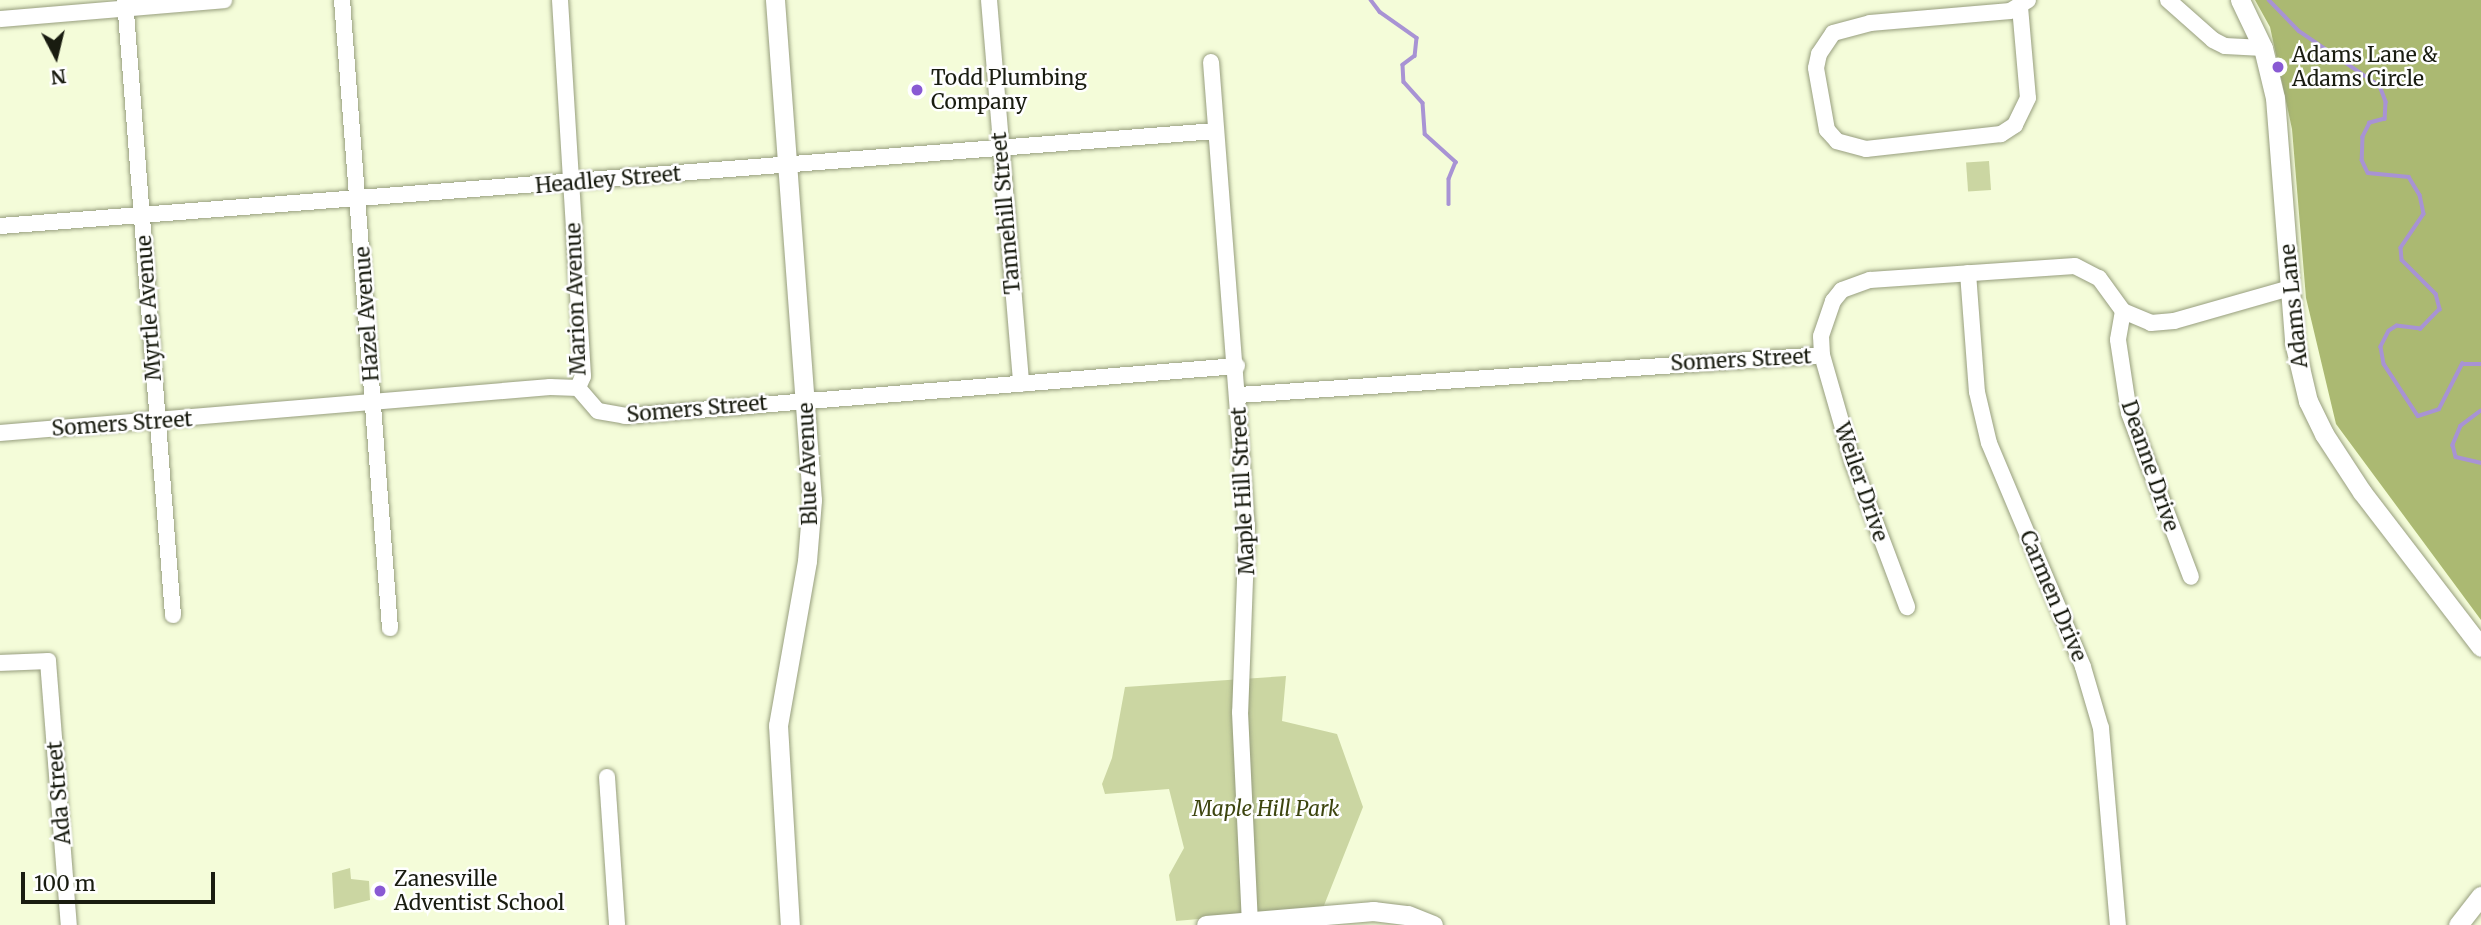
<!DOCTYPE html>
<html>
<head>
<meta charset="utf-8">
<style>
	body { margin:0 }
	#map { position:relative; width:2481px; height:925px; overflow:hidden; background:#f4fcd9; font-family:Merriweather,serif }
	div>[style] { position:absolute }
	.green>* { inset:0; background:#cbd6a2; transform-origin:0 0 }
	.forest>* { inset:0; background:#abb972 }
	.stream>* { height:3.5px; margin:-1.75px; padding:0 1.75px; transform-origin:1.75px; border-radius:1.75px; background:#a893d4 }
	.roads { filter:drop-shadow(0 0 2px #979e7e) drop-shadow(0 0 2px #979e7e) }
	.minor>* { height:16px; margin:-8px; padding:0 8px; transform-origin:8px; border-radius:8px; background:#fff }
	.tertiary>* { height:19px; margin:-9.5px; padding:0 9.5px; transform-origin:9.5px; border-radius:9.5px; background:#fff }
	.dots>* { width:19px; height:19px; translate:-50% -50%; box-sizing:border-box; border:4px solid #fff; border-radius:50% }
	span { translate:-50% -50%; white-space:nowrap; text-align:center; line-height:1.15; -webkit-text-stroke:5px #fff; paint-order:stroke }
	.poi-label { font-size:21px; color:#191c10 }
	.left { translate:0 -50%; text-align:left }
	.street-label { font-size:21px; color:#191c10 }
	.park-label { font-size:21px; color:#3d450f; font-style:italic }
	.north { position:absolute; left:21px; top:21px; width:70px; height:70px; -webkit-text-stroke:5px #fff; paint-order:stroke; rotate:173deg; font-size:19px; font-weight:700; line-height:28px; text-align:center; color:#191c10 }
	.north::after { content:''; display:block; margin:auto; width:24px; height:32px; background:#191c10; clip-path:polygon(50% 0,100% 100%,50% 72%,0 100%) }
	.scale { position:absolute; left:21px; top:872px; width:194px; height:32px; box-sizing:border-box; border:4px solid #191c10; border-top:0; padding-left:9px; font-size:21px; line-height:24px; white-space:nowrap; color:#191c10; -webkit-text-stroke:5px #fff; paint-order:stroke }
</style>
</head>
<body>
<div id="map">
	<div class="green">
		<i style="left:1989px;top:161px;width:29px;height:23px;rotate:86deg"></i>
		<i style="clip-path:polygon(1286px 676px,1282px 721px,1337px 734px,1363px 807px,1323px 908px,1176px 921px,1169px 875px,1184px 848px,1169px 789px,1105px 794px,1102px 784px,1112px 758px,1125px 687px)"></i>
		<i style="clip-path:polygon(350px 868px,351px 879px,369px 881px,370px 900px,334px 909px,332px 873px)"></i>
	</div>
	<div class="forest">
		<i style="clip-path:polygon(2255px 0,2481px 0,2481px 620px,2336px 424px,2306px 298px,2292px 129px,2270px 27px)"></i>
	</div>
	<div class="stream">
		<i style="left:1371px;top:0;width:15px;rotate:53deg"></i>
		<i style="left:1380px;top:12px;width:45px;rotate:35.1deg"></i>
		<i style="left:1417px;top:38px;width:18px;rotate:96deg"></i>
		<i style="left:1415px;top:56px;width:15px;rotate:143deg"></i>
		<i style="left:1403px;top:65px;width:17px;rotate:87deg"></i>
		<i style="left:1404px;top:82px;width:28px;rotate:48deg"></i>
		<i style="left:1423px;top:103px;width:31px;rotate:86deg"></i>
		<i style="left:1425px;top:134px;width:42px;rotate:42.1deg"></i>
		<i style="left:1456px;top:162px;width:18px;rotate:112deg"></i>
		<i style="left:1449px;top:179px;width:25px;rotate:90deg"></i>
		<i style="left:2269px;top:0;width:43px;rotate:45.9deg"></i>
		<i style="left:2299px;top:31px;width:98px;rotate:34.2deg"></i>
		<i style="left:2380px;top:86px;width:17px;rotate:69deg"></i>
		<i style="left:2386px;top:102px;width:17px;rotate:93deg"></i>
		<i style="left:2385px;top:119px;width:16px;rotate:165deg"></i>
		<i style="left:2370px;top:123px;width:16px;rotate:117deg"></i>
		<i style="left:2363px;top:137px;width:23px;rotate:92deg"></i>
		<i style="left:2362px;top:160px;width:14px;rotate:65deg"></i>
		<i style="left:2368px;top:173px;width:41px;rotate:5.6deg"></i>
		<i style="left:2409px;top:177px;width:21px;rotate:59deg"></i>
		<i style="left:2420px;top:195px;width:19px;rotate:78deg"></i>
		<i style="left:2424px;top:214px;width:41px;rotate:124.1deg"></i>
		<i style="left:2401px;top:248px;width:12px;rotate:85deg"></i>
		<i style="left:2402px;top:260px;width:48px;rotate:45deg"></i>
		<i style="left:2436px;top:294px;width:16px;rotate:75deg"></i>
		<i style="left:2440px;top:309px;width:28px;rotate:134deg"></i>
		<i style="left:2421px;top:329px;width:24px;rotate:-173deg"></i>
		<i style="left:2397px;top:326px;width:9px;rotate:148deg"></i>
		<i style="left:2389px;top:331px;width:18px;rotate:117deg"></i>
		<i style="left:2381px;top:347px;width:17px;rotate:80deg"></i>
		<i style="left:2384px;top:364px;width:62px;rotate:56.8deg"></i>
		<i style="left:2418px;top:416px;width:22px;rotate:-18deg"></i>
		<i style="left:2439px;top:409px;width:51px;rotate:-62.9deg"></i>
		<i style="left:2462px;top:364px;width:19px"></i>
		<i style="left:2481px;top:411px;width:25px;rotate:143deg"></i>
		<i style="left:2461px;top:426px;width:21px;rotate:113deg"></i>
		<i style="left:2453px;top:445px;width:12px;rotate:76deg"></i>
		<i style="left:2456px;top:457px;width:26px;rotate:13deg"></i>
	</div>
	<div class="roads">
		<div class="minor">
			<i style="left:125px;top:0;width:617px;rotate:85.54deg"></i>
			<i style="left:342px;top:0;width:630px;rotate:85.63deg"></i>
			<i style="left:560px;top:0;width:377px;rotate:86.5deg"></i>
			<i style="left:583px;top:376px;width:13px;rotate:113deg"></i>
			<i style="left:989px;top:0;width:385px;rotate:85.2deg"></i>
			<i style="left:2168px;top:0;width:60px;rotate:41.6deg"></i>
			<i style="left:2213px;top:40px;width:13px;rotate:27deg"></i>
			<i style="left:2225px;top:46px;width:38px;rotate:3deg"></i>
			<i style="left:2020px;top:7px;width:91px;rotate:85deg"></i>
			<i style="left:2028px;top:98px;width:30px;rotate:116deg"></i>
			<i style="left:2015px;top:125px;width:17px;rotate:147deg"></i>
			<i style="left:2001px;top:134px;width:136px;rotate:173.7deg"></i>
			<i style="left:1866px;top:149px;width:30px;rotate:-165deg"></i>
			<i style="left:1837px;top:141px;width:15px;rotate:-132deg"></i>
			<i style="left:1827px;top:130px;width:63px;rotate:-100.1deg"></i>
			<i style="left:1816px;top:68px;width:14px;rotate:-78deg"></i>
			<i style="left:1819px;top:54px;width:25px;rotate:-56deg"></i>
			<i style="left:1833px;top:33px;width:38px;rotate:-15deg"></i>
			<i style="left:1870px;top:23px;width:141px;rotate:-4.9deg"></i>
			<i style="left:2010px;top:11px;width:21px;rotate:-31deg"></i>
			<i style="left:0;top:19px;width:225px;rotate:-4.8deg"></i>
			<i style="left:1211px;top:62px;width:464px;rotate:85.6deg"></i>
			<i style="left:1247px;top:525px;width:187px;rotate:92.1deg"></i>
			<i style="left:1240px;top:712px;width:209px;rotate:87.3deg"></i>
			<i style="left:0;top:226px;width:1220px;rotate:-4.47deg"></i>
			<i style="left:1968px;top:273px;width:119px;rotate:85.7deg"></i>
			<i style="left:1977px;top:392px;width:52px;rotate:76.8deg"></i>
			<i style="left:1989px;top:443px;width:243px;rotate:67.2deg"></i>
			<i style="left:2083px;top:667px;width:64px;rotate:73.6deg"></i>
			<i style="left:2101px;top:728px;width:198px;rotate:85.1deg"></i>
			<i style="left:2123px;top:311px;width:29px;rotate:100deg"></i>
			<i style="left:2118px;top:340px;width:74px;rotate:81.4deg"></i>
			<i style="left:2129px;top:413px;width:175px;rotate:69.3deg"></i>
			<i style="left:1822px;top:355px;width:112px;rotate:74deg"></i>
			<i style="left:1853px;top:463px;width:154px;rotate:69.4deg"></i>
			<i style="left:1239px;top:395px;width:584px;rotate:-3.92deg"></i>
			<i style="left:1822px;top:355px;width:19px;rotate:-93deg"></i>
			<i style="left:1821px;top:336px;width:37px;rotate:-71deg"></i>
			<i style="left:1833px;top:301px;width:14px;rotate:-51deg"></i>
			<i style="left:1842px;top:290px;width:30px;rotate:-20deg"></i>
			<i style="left:1870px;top:280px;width:205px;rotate:-3.9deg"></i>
			<i style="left:2075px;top:266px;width:27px;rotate:27deg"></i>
			<i style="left:2099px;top:278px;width:41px;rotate:54deg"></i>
			<i style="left:2123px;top:311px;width:30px;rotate:23deg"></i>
			<i style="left:2151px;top:323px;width:23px;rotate:-5deg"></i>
			<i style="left:2174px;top:321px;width:121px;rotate:-15.9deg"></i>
			<i style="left:0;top:433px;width:552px;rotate:-4.78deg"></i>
			<i style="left:550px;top:387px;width:28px;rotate:2deg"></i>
			<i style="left:578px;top:388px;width:30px;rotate:49deg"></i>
			<i style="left:598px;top:411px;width:27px;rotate:10deg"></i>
			<i style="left:625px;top:416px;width:614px;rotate:-4.67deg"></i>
			<i style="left:0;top:663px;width:48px;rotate:-2.4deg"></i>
			<i style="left:48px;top:661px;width:265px;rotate:85.5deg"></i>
			<i style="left:607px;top:777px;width:148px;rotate:86.1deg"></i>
		</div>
		<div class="tertiary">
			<i style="left:775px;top:0;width:501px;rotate:85.77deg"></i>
			<i style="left:812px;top:500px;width:61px;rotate:94.7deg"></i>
			<i style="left:807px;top:561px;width:167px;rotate:100deg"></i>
			<i style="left:778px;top:725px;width:200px;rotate:86.6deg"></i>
			<i style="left:2240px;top:0;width:53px;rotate:64.4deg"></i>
			<i style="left:2263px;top:48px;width:51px;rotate:76.5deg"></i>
			<i style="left:2275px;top:98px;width:245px;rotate:85.5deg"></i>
			<i style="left:2294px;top:342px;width:61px;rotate:76.7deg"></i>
			<i style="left:2308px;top:401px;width:37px;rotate:64deg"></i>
			<i style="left:2324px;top:434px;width:69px;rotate:56.8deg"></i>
			<i style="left:2362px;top:492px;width:195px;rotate:52.5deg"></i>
			<i style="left:1206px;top:925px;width:168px;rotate:-4.8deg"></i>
			<i style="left:1373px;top:911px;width:35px;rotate:7deg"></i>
			<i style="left:1408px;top:915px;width:27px;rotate:22deg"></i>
			<i style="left:2458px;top:925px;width:37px;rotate:-52deg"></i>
		</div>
	</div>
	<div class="dots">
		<i style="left:2278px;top:67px;background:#895ad3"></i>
		<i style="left:917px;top:90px;background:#895ad3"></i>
		<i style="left:380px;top:891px;background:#895ad3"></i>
	</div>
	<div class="poi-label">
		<span class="left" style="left:2292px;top:67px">Adams Lane &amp;<br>Adams Circle</span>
		<span class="left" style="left:931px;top:90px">Todd Plumbing<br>Company</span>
		<span class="left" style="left:394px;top:891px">Zanesville<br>Adventist School</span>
	</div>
	<div class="street-label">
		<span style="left:608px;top:180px;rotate:-5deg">Headley Street</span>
		<span style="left:1006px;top:213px;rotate:-95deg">Tannehill Street</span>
		<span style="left:576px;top:299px;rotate:-92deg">Marion Avenue</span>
		<span style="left:2294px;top:306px;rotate:-96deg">Adams Lane</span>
		<span style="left:149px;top:308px;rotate:-94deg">Myrtle Avenue</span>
		<span style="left:367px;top:314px;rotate:-94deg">Hazel Avenue</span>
		<span style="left:1741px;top:360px;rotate:-3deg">Somers Street</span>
		<span style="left:697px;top:409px;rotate:-5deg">Somers Street</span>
		<span style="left:122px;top:424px;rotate:-4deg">Somers Street</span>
		<span style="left:808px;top:464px;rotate:-92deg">Blue Avenue</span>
		<span style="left:2150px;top:466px;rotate:71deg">Deanne Drive</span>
		<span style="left:1861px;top:482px;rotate:71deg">Weiler Drive</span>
		<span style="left:1243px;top:491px;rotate:-93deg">Maple Hill Street</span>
		<span style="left:2053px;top:596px;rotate:67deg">Carmen Drive</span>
		<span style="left:59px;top:793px;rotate:-95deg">Ada Street</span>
	</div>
	<div class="park-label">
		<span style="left:1266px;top:809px">Maple Hill Park</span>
	</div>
	<div class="north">N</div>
	<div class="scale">100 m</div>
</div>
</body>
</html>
